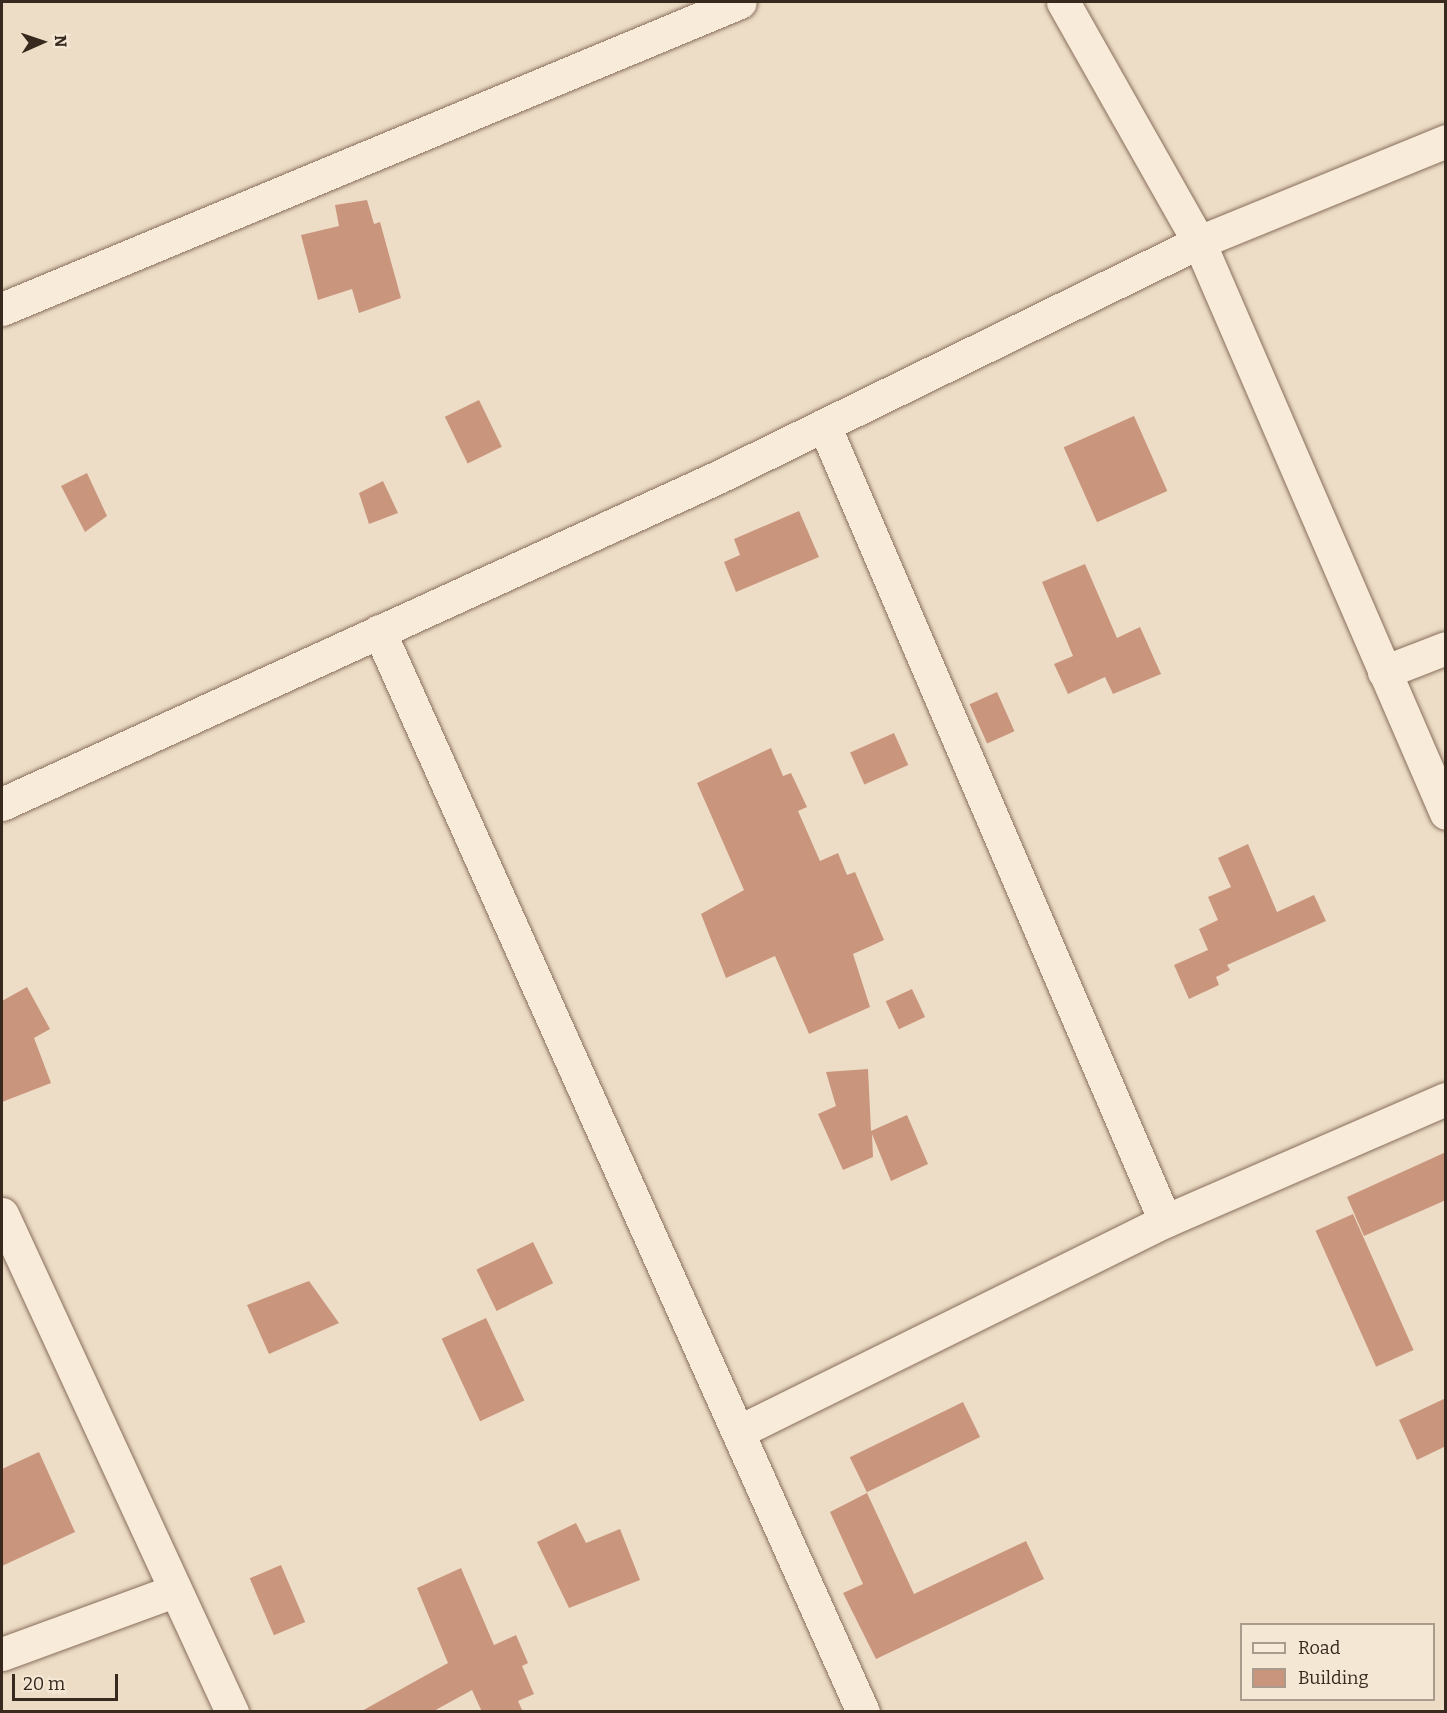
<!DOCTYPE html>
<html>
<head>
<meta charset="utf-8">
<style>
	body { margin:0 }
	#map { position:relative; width:1447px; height:1713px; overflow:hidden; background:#edddc6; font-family:Bitter,serif }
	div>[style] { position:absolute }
	.building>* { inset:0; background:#ca957d; transform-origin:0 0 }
	.roads { filter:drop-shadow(0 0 2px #886f5c) drop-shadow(0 0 2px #886f5c) }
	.street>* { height:33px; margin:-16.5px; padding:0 16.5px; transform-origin:16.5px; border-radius:16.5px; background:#f8ebd9 }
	span { translate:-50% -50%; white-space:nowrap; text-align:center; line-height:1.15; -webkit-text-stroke:4.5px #f4e8d5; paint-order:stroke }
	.frame { position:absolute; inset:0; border:3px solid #38291f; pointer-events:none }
	.legend { position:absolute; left:1240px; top:1623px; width:195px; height:78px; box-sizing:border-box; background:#f4e8d5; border:2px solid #a99c8c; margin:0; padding:8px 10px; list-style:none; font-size:18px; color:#38291f }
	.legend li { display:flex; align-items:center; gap:12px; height:30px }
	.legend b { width:30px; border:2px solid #a99c8c }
	.north { position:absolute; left:12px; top:12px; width:60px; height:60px; -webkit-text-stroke:4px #f4e8d5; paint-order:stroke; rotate:87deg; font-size:16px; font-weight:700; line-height:24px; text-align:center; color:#38291f }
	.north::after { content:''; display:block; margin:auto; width:21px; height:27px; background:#38291f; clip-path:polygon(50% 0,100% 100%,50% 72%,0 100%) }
	.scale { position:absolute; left:12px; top:1674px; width:106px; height:27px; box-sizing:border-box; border:3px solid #38291f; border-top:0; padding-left:8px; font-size:18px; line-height:21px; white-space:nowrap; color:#38291f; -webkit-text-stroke:4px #f4e8d5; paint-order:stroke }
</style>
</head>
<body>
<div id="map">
	<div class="building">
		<i style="clip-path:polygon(367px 200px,374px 224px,380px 222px,401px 298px,359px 313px,352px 289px,318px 300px,301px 235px,339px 226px,335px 205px)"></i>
		<i style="left:479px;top:400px;width:52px;height:38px;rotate:64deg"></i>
		<i style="left:1134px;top:416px;width:82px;height:77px;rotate:66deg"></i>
		<i style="clip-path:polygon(87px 473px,107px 516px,85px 532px,61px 486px)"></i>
		<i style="clip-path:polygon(383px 481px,398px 513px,369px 524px,359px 493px)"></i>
		<i style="clip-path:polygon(799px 511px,819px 557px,736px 592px,724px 562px,740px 555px,734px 539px)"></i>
		<i style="clip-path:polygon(1085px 564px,1117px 638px,1140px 627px,1161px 674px,1113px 694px,1105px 677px,1068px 694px,1054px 664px,1073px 656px,1042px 582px)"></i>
		<i style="left:997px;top:692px;width:43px;height:30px;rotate:66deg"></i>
		<i style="left:894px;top:733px;width:35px;height:48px;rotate:66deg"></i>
		<i style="clip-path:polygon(771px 748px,783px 776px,791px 773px,807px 807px,798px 811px,820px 861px,838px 853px,847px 875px,855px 872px,884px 940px,853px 954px,870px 1007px,809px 1034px,775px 956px,726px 978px,701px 914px,744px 890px,697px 783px)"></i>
		<i style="clip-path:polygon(1248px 844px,1277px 912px,1314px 895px,1326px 921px,1227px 965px,1230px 970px,1216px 977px,1219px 985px,1189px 999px,1174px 965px,1208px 950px,1199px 929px,1218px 920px,1208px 897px,1231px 887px,1218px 858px)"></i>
		<i style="clip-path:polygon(27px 987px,50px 1029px,34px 1038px,51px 1083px,2px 1102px,2px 1001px)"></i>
		<i style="left:912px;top:989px;width:31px;height:29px;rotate:65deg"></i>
		<i style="clip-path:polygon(868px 1069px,871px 1131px,907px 1115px,928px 1164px,891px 1181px,872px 1134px,873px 1157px,843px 1170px,818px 1114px,836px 1106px,826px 1072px)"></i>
		<i style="clip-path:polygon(1446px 1152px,1446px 1200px,1364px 1236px,1347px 1197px)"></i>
		<i style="left:1353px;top:1214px;width:149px;height:41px;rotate:66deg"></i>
		<i style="left:533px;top:1242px;width:46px;height:63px;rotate:64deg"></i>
		<i style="clip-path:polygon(309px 1281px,339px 1323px,269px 1354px,247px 1305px)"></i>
		<i style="left:486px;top:1318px;width:91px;height:49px;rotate:65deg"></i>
		<i style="clip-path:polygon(1446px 1398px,1446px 1446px,1417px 1460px,1399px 1420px)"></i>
		<i style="left:963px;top:1402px;width:39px;height:126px;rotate:64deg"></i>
		<i style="clip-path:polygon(39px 1452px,75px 1532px,2px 1566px,2px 1469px)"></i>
		<i style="clip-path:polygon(867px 1493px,914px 1594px,1026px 1541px,1044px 1579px,876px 1659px,843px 1593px,863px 1584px,830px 1512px)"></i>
		<i style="clip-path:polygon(576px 1523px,586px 1543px,620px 1529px,640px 1580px,569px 1608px,537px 1542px)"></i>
		<i style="left:281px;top:1565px;width:62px;height:34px;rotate:67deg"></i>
		<i style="clip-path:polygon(461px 1568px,494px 1645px,516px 1635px,528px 1663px,522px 1666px,534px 1694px,518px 1701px,523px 1712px,482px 1712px,472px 1690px,432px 1712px,360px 1712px,448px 1663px,417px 1588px)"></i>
	</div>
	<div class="roads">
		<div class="street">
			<i style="left:1063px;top:2px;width:276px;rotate:60.5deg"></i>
			<i style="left:1199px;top:242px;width:622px;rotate:66.61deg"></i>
			<i style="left:2px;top:309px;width:799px;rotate:-22.59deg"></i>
			<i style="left:824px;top:425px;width:866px;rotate:66.81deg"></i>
			<i style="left:379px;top:631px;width:1184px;rotate:65.88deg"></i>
			<i style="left:1384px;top:672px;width:66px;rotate:-21.2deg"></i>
			<i style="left:2px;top:804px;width:785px;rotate:-24.54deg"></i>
			<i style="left:716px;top:478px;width:538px;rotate:-26.04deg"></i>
			<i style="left:1199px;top:242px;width:267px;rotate:-22.2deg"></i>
			<i style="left:2px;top:1214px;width:549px;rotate:65.21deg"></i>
			<i style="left:738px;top:1432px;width:476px;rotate:-26.3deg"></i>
			<i style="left:1165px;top:1221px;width:306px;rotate:-23.5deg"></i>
			<i style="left:2px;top:1654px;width:183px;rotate:-20.1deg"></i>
		</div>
	</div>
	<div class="frame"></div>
	<ul class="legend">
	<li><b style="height:8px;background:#f8ebd9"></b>Road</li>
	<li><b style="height:16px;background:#ca957d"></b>Building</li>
	</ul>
	<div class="north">N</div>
	<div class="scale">20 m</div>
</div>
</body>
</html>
